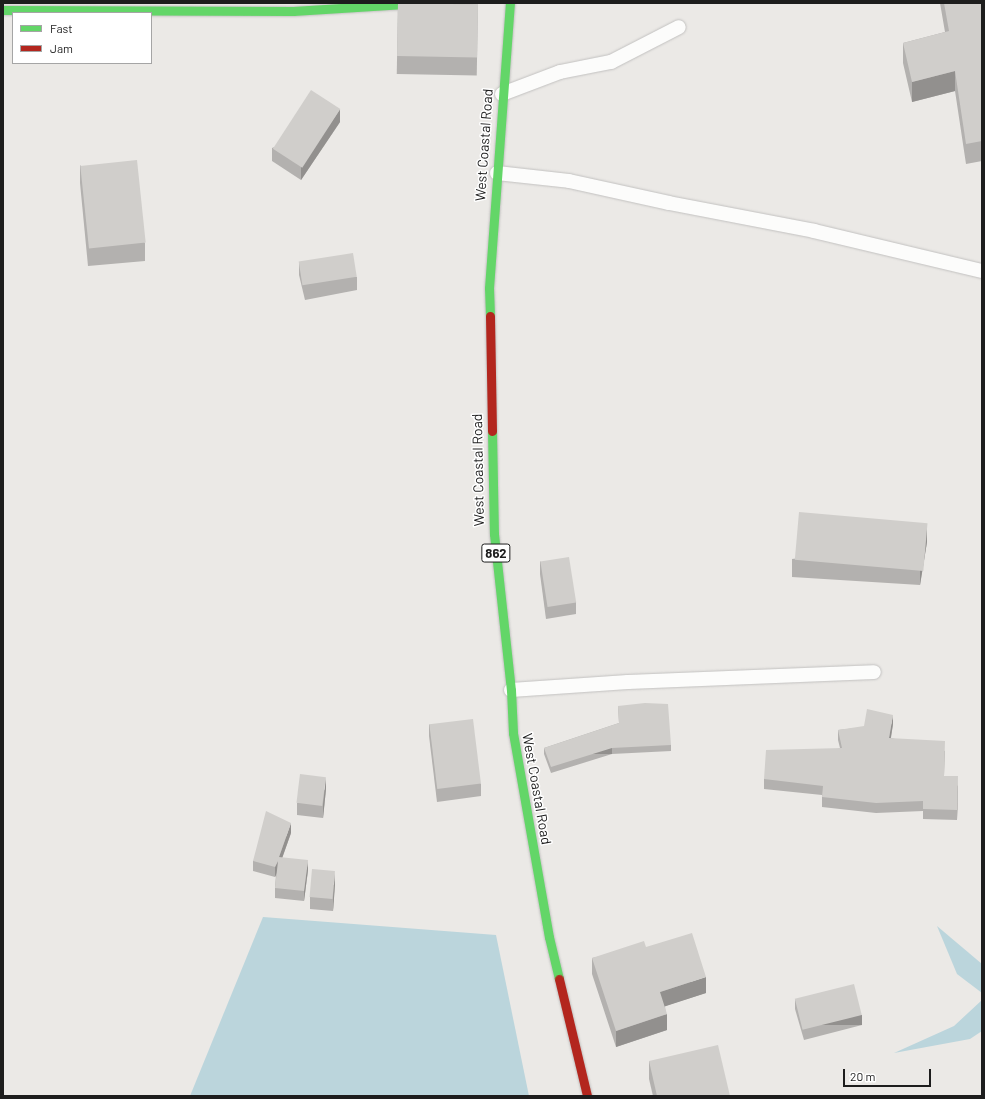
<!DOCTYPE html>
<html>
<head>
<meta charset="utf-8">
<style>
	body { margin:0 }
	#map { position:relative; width:985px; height:1099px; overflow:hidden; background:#ebe9e6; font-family:Barlow,sans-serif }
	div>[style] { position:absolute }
	.water>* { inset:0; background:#bbd5dc }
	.roads { filter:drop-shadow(0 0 1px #c2c1c0) drop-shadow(0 0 1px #c2c1c0) }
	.lane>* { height:14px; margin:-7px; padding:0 7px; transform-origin:7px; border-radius:7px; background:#fcfcfb }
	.fast>* { height:9px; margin:-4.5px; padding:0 4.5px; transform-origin:4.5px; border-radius:4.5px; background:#63d668 }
	.jam>* { height:9px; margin:-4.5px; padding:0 4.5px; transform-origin:4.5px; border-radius:4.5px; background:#b3261e }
	.wall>* { inset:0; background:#b3b1af; transform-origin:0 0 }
	.shaded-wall>* { inset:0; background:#92908e; transform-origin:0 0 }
	.building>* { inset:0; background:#d0cecb; transform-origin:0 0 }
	span { translate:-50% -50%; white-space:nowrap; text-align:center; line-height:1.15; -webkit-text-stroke:3px #fff; paint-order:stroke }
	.shield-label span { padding:1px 3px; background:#fff; border:1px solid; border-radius:3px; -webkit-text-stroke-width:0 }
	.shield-label { font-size:13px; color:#1d1d1d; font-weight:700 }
	.street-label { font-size:14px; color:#1d1d1d }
	.frame { position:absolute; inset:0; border:4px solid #1d1d1d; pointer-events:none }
	.legend { position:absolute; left:12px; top:12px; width:140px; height:52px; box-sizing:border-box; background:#fff; border:1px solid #a5a5a5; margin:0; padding:5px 7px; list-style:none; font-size:12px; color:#1d1d1d }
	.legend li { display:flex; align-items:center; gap:8px; height:20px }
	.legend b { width:20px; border:1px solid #a5a5a5 }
	.scale { position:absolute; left:843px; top:1069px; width:88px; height:18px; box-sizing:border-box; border:2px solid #1d1d1d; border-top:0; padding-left:5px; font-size:12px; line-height:14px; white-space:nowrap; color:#1d1d1d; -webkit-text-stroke:3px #fff; paint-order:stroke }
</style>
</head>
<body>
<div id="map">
	<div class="water">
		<i style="clip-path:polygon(263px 917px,496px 935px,529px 1096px,190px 1096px)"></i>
		<i style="clip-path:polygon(937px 926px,982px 964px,982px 993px,957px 974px)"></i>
		<i style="clip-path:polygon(982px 1000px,982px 1031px,970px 1039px,894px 1053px,954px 1026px)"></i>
	</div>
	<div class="roads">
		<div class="lane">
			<i style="left:502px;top:94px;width:62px;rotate:-20.8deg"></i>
			<i style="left:560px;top:72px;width:52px;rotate:-11.1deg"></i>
			<i style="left:611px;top:62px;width:76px;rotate:-27.2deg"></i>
			<i style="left:497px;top:173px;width:72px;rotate:6.3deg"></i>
			<i style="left:569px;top:181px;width:102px;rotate:12.4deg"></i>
			<i style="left:669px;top:203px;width:148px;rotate:10.9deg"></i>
			<i style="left:814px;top:231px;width:173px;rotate:13.4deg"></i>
			<i style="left:511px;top:690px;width:117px;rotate:-3.9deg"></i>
			<i style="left:628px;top:682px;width:246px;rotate:-2.3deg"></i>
		</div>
		<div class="fast">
			<i style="left:3px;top:10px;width:290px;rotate:0.2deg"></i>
			<i style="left:293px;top:11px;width:128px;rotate:-3.6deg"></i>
			<i style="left:490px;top:316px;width:28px;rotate:-92deg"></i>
			<i style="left:489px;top:288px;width:286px;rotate:-85.8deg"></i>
			<i style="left:492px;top:431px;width:103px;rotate:88.9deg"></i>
			<i style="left:494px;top:534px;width:157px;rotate:83.8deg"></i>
			<i style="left:511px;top:690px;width:43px;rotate:87.3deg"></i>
			<i style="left:513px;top:733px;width:207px;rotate:80deg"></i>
			<i style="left:549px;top:937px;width:43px;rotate:76.6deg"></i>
		</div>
		<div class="jam">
			<i style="left:490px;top:316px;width:115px;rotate:89deg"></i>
			<i style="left:559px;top:979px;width:120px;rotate:76.5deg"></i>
		</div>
	</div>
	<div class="wall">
		<i style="left:398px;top:3px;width:80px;height:71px;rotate:1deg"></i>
		<i style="clip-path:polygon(940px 3px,982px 3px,982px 161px,966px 164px,955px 91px,912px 102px,903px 63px,903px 43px,945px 32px)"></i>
		<i style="clip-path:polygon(340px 122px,301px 180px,272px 161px,272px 148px)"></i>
		<i style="clip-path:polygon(80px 165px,145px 243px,145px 261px,88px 266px,80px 183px)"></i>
		<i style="clip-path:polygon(299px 262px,357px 277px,357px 290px,305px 300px,299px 275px)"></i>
		<i style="clip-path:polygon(927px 542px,920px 585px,792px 577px,792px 559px)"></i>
		<i style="clip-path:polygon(540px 561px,576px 602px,576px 614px,546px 619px,540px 574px)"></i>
		<i style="clip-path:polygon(618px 706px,671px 745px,671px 751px,612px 754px,551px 773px,544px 754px,544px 748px,619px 723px)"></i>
		<i style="clip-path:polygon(429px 724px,481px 784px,481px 796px,437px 802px,429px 736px)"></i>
		<i style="clip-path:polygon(893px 724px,891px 738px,945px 751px,944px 776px,958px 786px,957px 820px,923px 819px,923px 811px,876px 813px,822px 807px,822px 795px,764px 789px,764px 779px,840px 748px,838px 740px,838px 730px)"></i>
		<i style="clip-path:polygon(326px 789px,323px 818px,297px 815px,297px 803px)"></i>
		<i style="clip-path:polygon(291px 833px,282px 858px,308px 870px,304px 901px,275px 898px,275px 888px,276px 875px,275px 877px,253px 871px,253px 861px)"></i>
		<i style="clip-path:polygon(335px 884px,333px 911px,310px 909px,310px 897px)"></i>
		<i style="clip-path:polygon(646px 947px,706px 993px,665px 1006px,667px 1030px,616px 1047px,592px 974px,592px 958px)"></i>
		<i style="clip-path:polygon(795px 1000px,862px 1025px,804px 1040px,795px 1009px)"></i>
		<i style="clip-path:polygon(649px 1061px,730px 1096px,653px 1096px,649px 1079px)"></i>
	</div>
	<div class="shaded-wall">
		<i style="clip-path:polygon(955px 71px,955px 91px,912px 102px,912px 82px)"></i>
		<i style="clip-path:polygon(340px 109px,340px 122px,301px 180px,301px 167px)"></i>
		<i style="clip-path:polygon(927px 524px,927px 542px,920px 585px,920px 567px)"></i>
		<i style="clip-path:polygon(893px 715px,893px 724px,889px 748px,889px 738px)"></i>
		<i style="left:612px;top:748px;width:6px;height:64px;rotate:90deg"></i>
		<i style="clip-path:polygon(958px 776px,958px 786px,957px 820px,957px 810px)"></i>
		<i style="clip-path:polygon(326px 777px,326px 789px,323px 818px,323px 805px)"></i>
		<i style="clip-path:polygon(291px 823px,291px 833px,279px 867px,279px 857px)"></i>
		<i style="clip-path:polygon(308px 860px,308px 870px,304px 901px,304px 891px)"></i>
		<i style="clip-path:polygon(278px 861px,278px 871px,275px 877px,275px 867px)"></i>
		<i style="clip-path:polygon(335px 871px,335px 884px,333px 911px,333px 899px)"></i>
		<i style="clip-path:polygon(706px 977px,706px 993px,660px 1008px,660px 992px)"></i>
		<i style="clip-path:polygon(667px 1014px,667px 1030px,616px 1047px,616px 1031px)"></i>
		<i style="left:862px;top:1015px;width:10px;height:60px;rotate:90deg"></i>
	</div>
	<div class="building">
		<i style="left:398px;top:3px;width:80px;height:53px;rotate:1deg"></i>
		<i style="clip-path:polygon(944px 3px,982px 3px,982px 141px,966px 144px,955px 71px,912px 82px,903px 43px,949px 31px)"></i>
		<i style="left:311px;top:90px;width:35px;height:70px;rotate:33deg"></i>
		<i style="left:137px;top:160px;width:83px;height:57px;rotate:84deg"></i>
		<i style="left:353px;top:253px;width:24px;height:55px;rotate:81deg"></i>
		<i style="left:799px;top:512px;width:129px;height:48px;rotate:5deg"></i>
		<i style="left:569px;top:557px;width:46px;height:29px;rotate:81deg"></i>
		<i style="clip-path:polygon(645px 703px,668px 704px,671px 745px,612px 748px,551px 767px,544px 748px,619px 723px,618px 706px)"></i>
		<i style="clip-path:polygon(867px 709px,893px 715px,889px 738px,945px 741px,944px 776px,958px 776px,957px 810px,923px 809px,923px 801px,876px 803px,822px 797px,823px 786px,764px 779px,766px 750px,842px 748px,838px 730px,864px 726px)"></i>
		<i style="left:473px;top:719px;width:65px;height:44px;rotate:83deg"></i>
		<i style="left:300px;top:774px;width:26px;height:29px;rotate:7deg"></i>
		<i style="clip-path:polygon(266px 811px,291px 823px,279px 857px,308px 860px,304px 891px,275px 888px,278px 861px,275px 867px,253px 861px)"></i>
		<i style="left:312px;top:869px;width:23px;height:28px;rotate:5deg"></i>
		<i style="clip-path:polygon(692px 933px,706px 977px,660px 992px,667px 1014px,616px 1031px,592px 958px,644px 941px,646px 947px)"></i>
		<i style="left:854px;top:984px;width:32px;height:61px;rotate:76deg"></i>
		<i style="clip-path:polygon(718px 1045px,730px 1096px,657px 1096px,649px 1061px)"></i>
	</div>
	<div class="shield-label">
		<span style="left:496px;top:553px">862</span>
	</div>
	<div class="street-label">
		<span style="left:484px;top:145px;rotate:-86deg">West Coastal Road</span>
		<span style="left:478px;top:470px;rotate:-91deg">West Coastal Road</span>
		<span style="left:537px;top:789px;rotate:80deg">West Coastal Road</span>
	</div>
	<div class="frame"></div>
	<ul class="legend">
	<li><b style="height:5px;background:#63d668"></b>Fast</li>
	<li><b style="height:5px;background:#b3261e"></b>Jam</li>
	</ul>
	<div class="scale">20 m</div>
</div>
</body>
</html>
